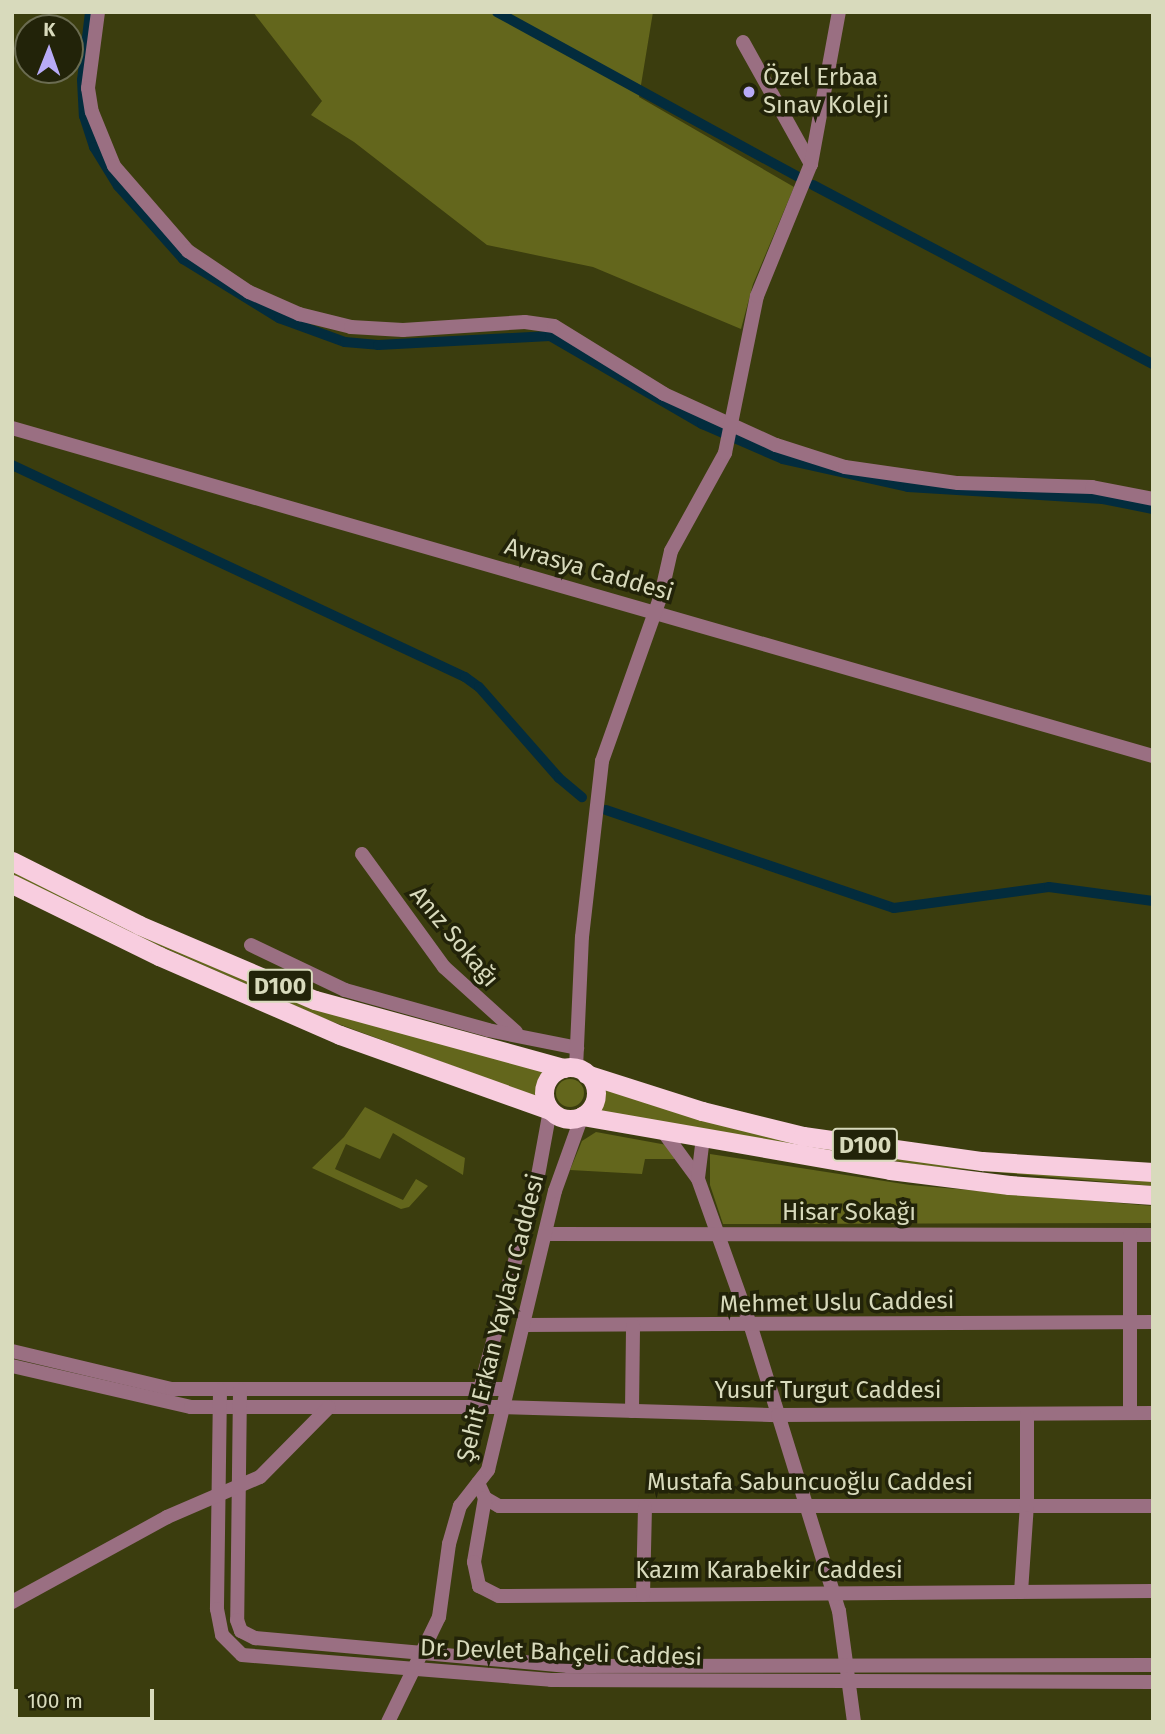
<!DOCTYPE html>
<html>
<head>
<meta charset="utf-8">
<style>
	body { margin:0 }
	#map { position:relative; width:1165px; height:1734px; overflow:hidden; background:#3b3d0e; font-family:"Fira Sans",sans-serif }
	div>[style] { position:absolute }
	.green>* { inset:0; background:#63661c }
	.round { border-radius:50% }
	.canal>* { height:10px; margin:-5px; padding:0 5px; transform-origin:5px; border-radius:5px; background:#032c3d }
	.minor>* { height:14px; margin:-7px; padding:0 7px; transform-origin:7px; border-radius:7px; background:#9a6f82 }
	.highway>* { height:19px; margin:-9.5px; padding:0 9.5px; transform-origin:9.5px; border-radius:9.5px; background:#f8cddf }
	.highway>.ring { margin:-9.5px; padding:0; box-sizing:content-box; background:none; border:19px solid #f8cddf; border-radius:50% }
	.dots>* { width:19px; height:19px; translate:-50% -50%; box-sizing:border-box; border:4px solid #222309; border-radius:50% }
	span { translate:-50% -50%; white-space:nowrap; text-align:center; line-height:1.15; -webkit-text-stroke:7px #222309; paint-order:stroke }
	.shield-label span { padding:2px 5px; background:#222309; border:2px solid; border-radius:5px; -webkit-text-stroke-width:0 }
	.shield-label { font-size:23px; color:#d8dabc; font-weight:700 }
	.poi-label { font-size:24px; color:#d8dabc }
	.left { translate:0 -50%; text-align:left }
	.street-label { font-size:24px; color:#d8dabc }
	.frame { position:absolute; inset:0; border:14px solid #d8dabc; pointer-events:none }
	.north { position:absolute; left:14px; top:14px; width:70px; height:70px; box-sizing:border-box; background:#222309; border:2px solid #6b6c51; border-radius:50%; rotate:1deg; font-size:19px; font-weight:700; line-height:28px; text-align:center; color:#d8dabc }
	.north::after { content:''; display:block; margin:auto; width:24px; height:32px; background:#b8abf7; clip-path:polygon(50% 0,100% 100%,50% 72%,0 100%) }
	.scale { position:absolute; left:14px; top:1689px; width:140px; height:32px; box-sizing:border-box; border:4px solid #d8dabc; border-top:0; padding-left:9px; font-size:21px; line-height:24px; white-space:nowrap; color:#d8dabc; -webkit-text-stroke:5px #222309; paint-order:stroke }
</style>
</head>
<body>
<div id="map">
	<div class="green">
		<i style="clip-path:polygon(253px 12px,653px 12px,639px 97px,794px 187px,753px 284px,741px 329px,593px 267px,487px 245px,354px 142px,311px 115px,322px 101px)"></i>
		<i style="clip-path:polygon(12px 868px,336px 1015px,543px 1069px,537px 1097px,325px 1019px,113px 925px,12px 875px)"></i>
		<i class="round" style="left:556px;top:1079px;width:28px;height:28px"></i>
		<i style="clip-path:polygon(601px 1086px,725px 1126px,1153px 1180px,1153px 1186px,927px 1166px,595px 1114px)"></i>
		<i style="clip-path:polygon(365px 1107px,465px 1158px,463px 1175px,393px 1133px,380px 1159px,346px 1144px,335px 1169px,403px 1200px,416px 1179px,428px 1186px,409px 1207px,401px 1209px,312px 1168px,344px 1137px)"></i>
		<i style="clip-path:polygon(596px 1132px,667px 1145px,675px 1159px,645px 1159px,642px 1174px,570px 1170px,582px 1141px)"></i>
		<i style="clip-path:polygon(710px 1154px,910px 1185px,1153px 1206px,1153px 1223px,723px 1224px,710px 1185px)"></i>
	</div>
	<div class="canal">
		<i style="left:90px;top:12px;width:68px;rotate:96.7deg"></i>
		<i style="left:82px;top:80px;width:36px;rotate:87deg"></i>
		<i style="left:84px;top:116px;width:33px;rotate:72deg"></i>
		<i style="left:94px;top:147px;width:46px;rotate:58.4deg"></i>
		<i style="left:118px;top:186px;width:98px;rotate:48.3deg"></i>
		<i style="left:183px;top:259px;width:113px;rotate:31.6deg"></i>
		<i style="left:279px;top:318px;width:70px;rotate:20deg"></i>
		<i style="left:345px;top:342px;width:33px;rotate:5deg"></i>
		<i style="left:378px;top:345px;width:172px;rotate:-3deg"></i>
		<i style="left:550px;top:336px;width:176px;rotate:30.1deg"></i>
		<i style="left:702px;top:424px;width:88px;rotate:23.4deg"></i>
		<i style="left:783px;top:459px;width:128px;rotate:12.6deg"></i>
		<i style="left:908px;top:487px;width:195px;rotate:3.5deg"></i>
		<i style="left:1103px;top:499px;width:51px;rotate:11.3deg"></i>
		<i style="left:497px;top:12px;width:343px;rotate:28.7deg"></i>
		<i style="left:813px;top:185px;width:384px;rotate:27.8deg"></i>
		<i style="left:12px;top:465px;width:500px;rotate:25.08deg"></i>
		<i style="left:465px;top:677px;width:17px;rotate:36deg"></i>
		<i style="left:479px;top:687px;width:121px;rotate:48.7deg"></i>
		<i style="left:559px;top:778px;width:30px;rotate:40deg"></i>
		<i style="left:606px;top:810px;width:304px;rotate:18.8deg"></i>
		<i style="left:894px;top:908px;width:156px;rotate:-7.7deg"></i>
		<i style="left:1049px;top:887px;width:105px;rotate:7.7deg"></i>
	</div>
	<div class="minor">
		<i style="left:98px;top:12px;width:77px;rotate:97.5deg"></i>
		<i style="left:88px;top:88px;width:24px;rotate:81deg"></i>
		<i style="left:92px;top:112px;width:58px;rotate:67.8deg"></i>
		<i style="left:114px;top:166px;width:113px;rotate:49deg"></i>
		<i style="left:188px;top:251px;width:73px;rotate:33.9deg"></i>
		<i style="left:249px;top:292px;width:55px;rotate:23.7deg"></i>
		<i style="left:299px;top:314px;width:54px;rotate:14deg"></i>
		<i style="left:351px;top:327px;width:52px;rotate:3.3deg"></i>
		<i style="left:403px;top:330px;width:122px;rotate:-3.8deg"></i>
		<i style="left:525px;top:322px;width:29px;rotate:8deg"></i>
		<i style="left:554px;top:326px;width:129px;rotate:31.7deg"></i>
		<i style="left:664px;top:394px;width:123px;rotate:24.5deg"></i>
		<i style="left:776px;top:445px;width:72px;rotate:17.7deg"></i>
		<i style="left:845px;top:467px;width:114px;rotate:8.1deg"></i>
		<i style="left:958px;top:483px;width:134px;rotate:1.7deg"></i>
		<i style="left:1092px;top:487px;width:62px;rotate:11.1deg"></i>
		<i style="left:743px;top:42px;width:140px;rotate:60.9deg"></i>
		<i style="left:12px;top:428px;width:1187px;rotate:16.04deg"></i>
		<i style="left:362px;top:854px;width:140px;rotate:54deg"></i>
		<i style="left:444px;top:967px;width:97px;rotate:42.1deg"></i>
		<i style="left:251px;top:945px;width:104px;rotate:25.6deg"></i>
		<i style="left:345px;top:990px;width:148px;rotate:15.6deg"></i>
		<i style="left:488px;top:1030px;width:91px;rotate:11.4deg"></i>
		<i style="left:576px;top:1068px;width:131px;rotate:-87.4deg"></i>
		<i style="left:582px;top:937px;width:177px;rotate:-83.5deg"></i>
		<i style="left:602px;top:761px;width:176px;rotate:-70.4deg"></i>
		<i style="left:661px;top:595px;width:45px;rotate:-77.2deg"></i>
		<i style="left:671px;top:551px;width:112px;rotate:-61.1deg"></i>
		<i style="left:725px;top:453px;width:160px;rotate:-78.5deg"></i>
		<i style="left:757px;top:296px;width:143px;rotate:-67.8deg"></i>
		<i style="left:811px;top:164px;width:155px;rotate:-79.6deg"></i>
		<i style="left:665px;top:1134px;width:56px;rotate:53.7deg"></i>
		<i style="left:698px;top:1179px;width:157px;rotate:70.3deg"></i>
		<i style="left:751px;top:1327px;width:297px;rotate:72.8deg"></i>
		<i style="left:839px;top:1611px;width:112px;rotate:82.3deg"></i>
		<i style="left:698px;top:1178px;width:38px;rotate:-83deg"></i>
		<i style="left:545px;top:1234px;width:608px;rotate:0.09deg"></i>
		<i style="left:1130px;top:1235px;width:178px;rotate:90deg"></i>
		<i style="left:523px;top:1325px;width:630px;rotate:-0.27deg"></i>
		<i style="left:12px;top:1351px;width:164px;rotate:13.4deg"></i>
		<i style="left:172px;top:1389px;width:335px"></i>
		<i style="left:12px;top:1366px;width:184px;rotate:12.9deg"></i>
		<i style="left:191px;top:1407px;width:312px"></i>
		<i style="left:503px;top:1407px;width:275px;rotate:1.7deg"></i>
		<i style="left:778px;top:1415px;width:375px;rotate:-0.3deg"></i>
		<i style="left:480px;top:1389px;width:216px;rotate:-74.7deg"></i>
		<i style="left:537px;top:1181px;width:72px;rotate:-79.6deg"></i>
		<i style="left:220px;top:1390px;width:219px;rotate:90.8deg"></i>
		<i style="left:217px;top:1609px;width:26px;rotate:79deg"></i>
		<i style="left:222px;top:1635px;width:28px;rotate:45deg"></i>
		<i style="left:242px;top:1655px;width:310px;rotate:4.6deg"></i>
		<i style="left:551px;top:1680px;width:602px;rotate:0.19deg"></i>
		<i style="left:240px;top:1390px;width:230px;rotate:90.7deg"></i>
		<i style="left:237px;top:1620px;width:12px;rotate:70deg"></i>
		<i style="left:241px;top:1631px;width:16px;rotate:27deg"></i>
		<i style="left:255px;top:1638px;width:314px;rotate:5.1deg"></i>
		<i style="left:568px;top:1666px;width:585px;rotate:-0.1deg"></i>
		<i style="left:632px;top:1411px;width:85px;rotate:-89.3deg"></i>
		<i style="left:478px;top:1483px;width:17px;rotate:65deg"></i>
		<i style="left:485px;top:1498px;width:16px;rotate:30deg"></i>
		<i style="left:499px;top:1506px;width:654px"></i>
		<i style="left:485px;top:1498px;width:65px;rotate:99.8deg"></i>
		<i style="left:474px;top:1562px;width:25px;rotate:78deg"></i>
		<i style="left:479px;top:1586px;width:22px;rotate:27deg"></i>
		<i style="left:499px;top:1596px;width:654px;rotate:-0.44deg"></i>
		<i style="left:1021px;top:1592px;width:87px;rotate:-86.1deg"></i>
		<i style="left:1027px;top:1505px;width:91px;rotate:-90deg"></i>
		<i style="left:643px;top:1595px;width:88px;rotate:-88.7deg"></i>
		<i style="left:12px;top:1602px;width:177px;rotate:-28.7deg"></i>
		<i style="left:167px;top:1517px;width:101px;rotate:-23.3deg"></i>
		<i style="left:260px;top:1477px;width:98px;rotate:-45.4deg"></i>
		<i style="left:388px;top:1722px;width:117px;rotate:-64.1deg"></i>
		<i style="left:439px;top:1617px;width:74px;rotate:-82.2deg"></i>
		<i style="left:449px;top:1544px;width:40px;rotate:-74deg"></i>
		<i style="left:460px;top:1506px;width:46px;rotate:-52.1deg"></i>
		<i style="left:488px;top:1470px;width:287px;rotate:-76.5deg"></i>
		<i style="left:555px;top:1191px;width:80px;rotate:-70.2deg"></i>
	</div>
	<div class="highway">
		<i style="left:12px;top:861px;width:142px;rotate:26.7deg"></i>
		<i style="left:139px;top:925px;width:191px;rotate:23.1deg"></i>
		<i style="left:315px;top:1000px;width:258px;rotate:15.3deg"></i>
		<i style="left:12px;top:884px;width:164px;rotate:26.1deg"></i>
		<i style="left:159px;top:956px;width:197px;rotate:23.6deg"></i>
		<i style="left:340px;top:1035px;width:223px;rotate:19.7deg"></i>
		<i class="ring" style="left:544px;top:1067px;width:33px;height:33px"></i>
		<i style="left:586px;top:1074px;width:122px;rotate:17.7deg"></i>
		<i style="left:702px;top:1111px;width:104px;rotate:13.9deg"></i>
		<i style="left:803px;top:1136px;width:181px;rotate:8deg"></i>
		<i style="left:982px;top:1161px;width:171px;rotate:3.7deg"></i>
		<i style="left:582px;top:1116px;width:313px;rotate:9.9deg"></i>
		<i style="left:890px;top:1170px;width:120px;rotate:7.2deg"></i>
		<i style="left:1009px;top:1185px;width:144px;rotate:4deg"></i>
	</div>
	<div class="dots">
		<i style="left:749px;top:92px;background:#b8abf7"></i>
	</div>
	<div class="shield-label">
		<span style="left:280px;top:986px">D100</span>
		<span style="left:865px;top:1145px">D100</span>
	</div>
	<div class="poi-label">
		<span class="left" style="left:763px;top:92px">Özel Erbaa<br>Sınav Koleji</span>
	</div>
	<div class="street-label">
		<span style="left:589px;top:570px;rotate:16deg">Avrasya Caddesi</span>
		<span style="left:454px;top:937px;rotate:50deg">Anız Sokağı</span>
		<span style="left:849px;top:1213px">Hisar Sokağı</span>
		<span style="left:837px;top:1303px;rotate:-1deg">Mehmet Uslu Caddesi</span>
		<span style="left:501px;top:1318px;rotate:-76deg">Şehit Erkan Yaylacı Caddesi</span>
		<span style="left:828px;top:1391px">Yusuf Turgut Caddesi</span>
		<span style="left:810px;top:1483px">Mustafa Sabuncuoğlu Caddesi</span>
		<span style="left:769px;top:1571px">Kazım Karabekir Caddesi</span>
		<span style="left:561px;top:1653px;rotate:2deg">Dr. Devlet Bahçeli Caddesi</span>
	</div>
	<div class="frame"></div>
	<div class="north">K</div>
	<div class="scale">100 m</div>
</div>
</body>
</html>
